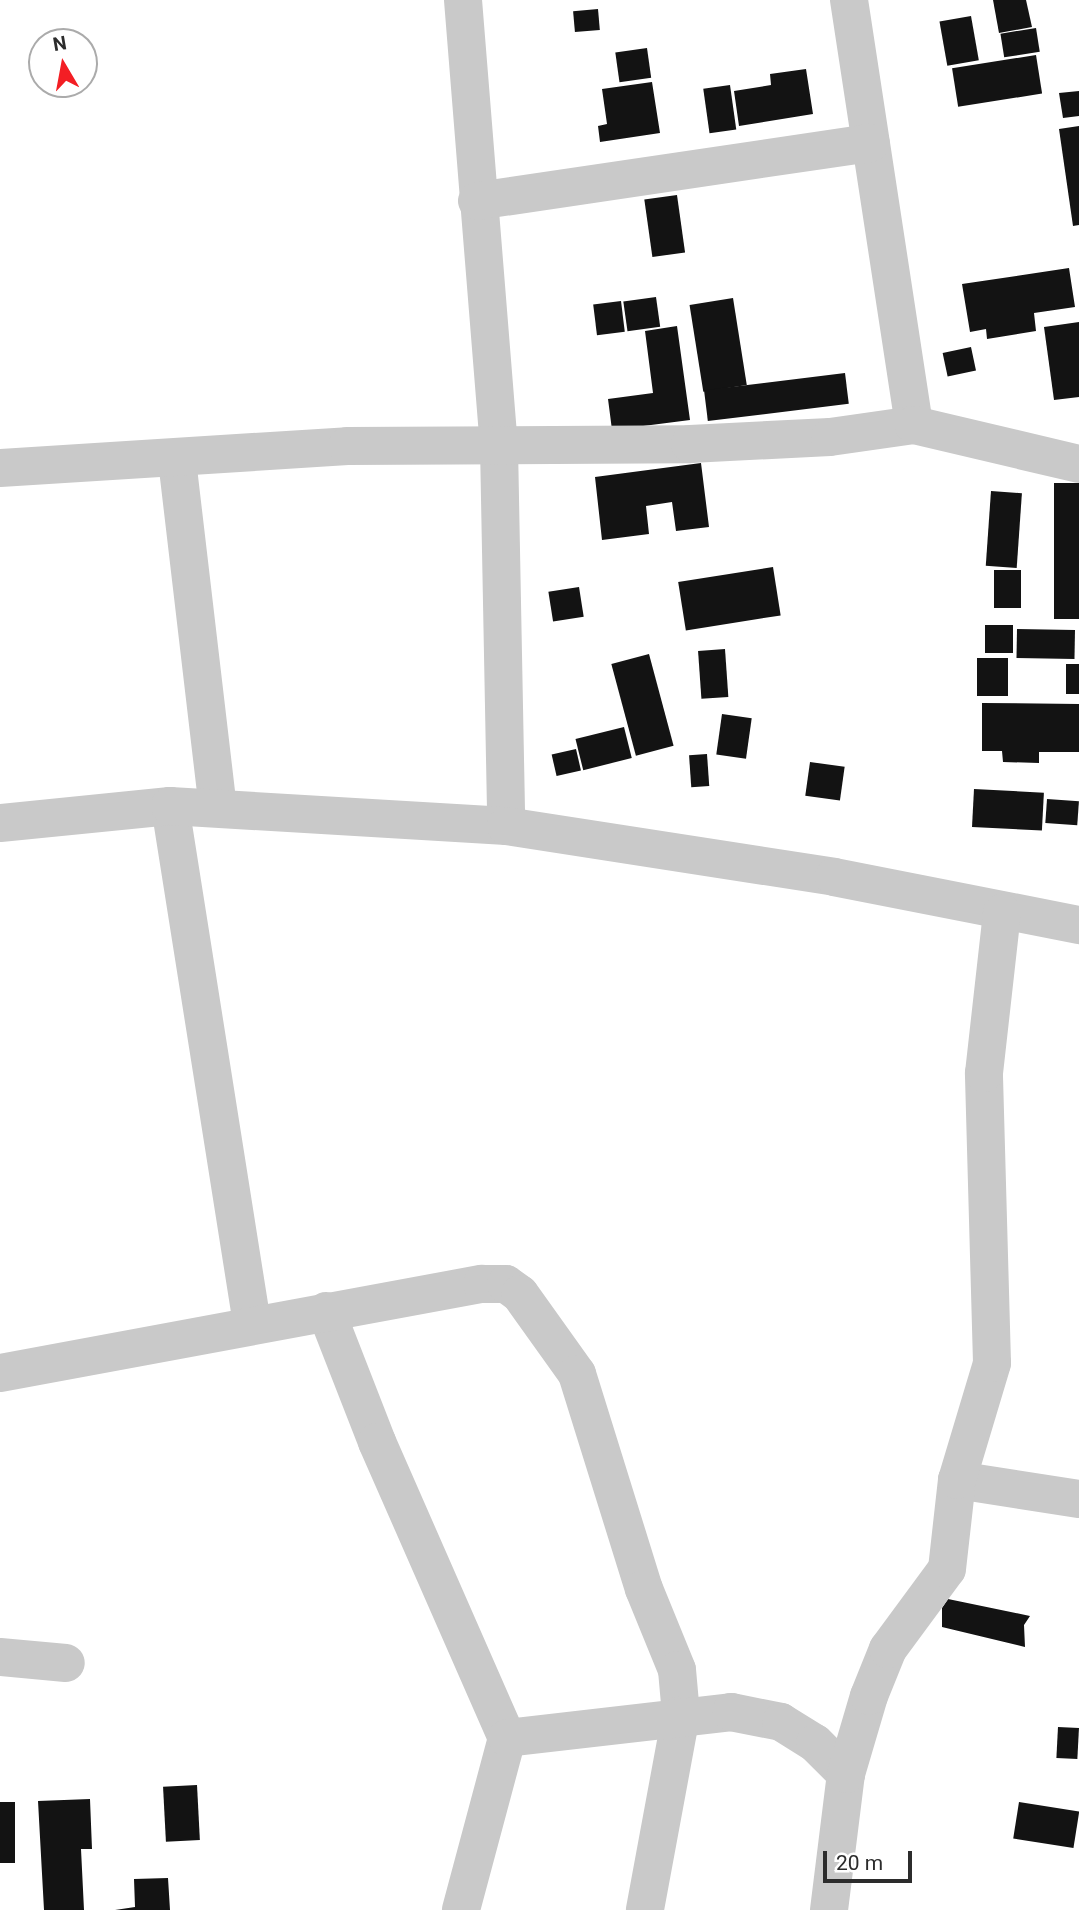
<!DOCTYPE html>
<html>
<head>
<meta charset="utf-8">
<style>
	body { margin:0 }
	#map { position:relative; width:1079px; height:1910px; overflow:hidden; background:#fff; font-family:Roboto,sans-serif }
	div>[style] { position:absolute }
	.building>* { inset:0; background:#131313; transform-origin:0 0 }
	.minor>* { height:38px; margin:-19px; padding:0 19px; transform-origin:19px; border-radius:19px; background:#c9c9c9 }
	span { translate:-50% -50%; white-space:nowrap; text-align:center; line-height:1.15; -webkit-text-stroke:7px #fff; paint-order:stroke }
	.north { position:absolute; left:28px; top:28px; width:70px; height:70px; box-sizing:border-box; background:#fff; border:2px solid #ababab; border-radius:50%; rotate:350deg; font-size:19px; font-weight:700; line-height:28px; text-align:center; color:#2c2c2c }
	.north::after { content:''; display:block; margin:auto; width:24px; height:32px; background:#f31e24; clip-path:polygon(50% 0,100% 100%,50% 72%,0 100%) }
	.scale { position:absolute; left:823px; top:1851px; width:89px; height:32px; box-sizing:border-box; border:4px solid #2c2c2c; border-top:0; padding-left:9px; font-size:21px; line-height:24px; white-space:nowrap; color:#2c2c2c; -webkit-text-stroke:5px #fff; paint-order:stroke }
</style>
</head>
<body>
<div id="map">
	<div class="building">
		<i style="clip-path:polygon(993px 0,1026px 0,1032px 27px,999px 33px)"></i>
		<i style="left:598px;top:9px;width:21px;height:25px;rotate:85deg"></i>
		<i style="left:971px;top:16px;width:45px;height:32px;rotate:80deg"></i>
		<i style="left:1036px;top:28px;width:24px;height:36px;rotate:81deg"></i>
		<i style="left:647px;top:48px;width:30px;height:32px;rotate:82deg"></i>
		<i style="left:1036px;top:55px;width:39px;height:85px;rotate:81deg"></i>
		<i style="clip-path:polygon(806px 69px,813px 114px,739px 126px,734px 91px,771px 85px,770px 74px)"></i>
		<i style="clip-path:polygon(652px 82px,660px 133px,600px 142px,598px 126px,607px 124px,602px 89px)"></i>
		<i style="left:730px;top:85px;width:45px;height:27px;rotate:82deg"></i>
		<i style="clip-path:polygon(1079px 91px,1079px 116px,1063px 118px,1059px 93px)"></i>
		<i style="clip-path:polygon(1079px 126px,1079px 225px,1073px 226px,1059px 129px)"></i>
		<i style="left:677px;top:195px;width:58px;height:33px;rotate:82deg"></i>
		<i style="clip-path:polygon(1069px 268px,1075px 307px,1034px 313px,1036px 331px,987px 339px,986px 329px,970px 332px,962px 284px)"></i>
		<i style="left:656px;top:297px;width:30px;height:33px;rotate:82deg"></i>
		<i style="left:733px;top:298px;width:88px;height:44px;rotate:81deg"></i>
		<i style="left:621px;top:301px;width:31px;height:28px;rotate:83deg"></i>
		<i style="clip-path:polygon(1079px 322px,1079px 397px,1054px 400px,1044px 327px)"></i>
		<i style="clip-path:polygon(677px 326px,690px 420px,612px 430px,608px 399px,653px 393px,645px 331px)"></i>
		<i style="left:971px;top:347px;width:24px;height:29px;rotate:78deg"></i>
		<i style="left:845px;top:373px;width:31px;height:142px;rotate:83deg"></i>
		<i style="clip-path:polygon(701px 463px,709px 527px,676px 531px,672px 502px,646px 506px,649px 534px,602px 540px,595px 477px)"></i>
		<i style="left:1054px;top:483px;width:25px;height:136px"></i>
		<i style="left:991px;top:491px;width:31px;height:75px;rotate:4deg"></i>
		<i style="left:773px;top:567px;width:49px;height:96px;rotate:81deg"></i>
		<i style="left:994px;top:570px;width:27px;height:38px"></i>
		<i style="left:579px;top:587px;width:30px;height:31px;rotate:81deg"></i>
		<i style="left:985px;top:625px;width:28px;height:28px"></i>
		<i style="left:1017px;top:629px;width:58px;height:29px;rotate:1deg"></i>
		<i style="left:725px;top:649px;width:48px;height:27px;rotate:86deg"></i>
		<i style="left:649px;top:654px;width:95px;height:39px;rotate:75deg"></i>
		<i style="left:977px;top:658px;width:31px;height:38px"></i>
		<i style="left:1079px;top:664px;width:30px;height:13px;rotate:90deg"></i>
		<i style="clip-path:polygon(982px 703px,1079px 704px,1079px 752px,1039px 752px,1039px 763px,1003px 762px,1002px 751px,982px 751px)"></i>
		<i style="left:722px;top:714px;width:30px;height:41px;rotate:8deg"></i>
		<i style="left:624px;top:727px;width:32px;height:50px;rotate:76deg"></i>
		<i style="left:576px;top:749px;width:22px;height:25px;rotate:77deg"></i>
		<i style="left:707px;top:754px;width:32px;height:18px;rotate:86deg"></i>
		<i style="left:810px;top:762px;width:35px;height:34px;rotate:8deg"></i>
		<i style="left:974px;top:789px;width:70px;height:38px;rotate:3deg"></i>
		<i style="left:1047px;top:799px;width:32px;height:24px;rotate:4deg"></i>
		<i style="clip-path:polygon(948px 1599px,1030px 1616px,1024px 1625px,1025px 1647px,942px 1627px,942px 1608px)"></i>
		<i style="left:1058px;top:1727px;width:21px;height:31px;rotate:3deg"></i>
		<i style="left:197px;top:1785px;width:55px;height:34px;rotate:87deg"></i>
		<i style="clip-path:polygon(90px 1799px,92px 1849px,81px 1849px,84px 1910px,44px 1910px,38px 1801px)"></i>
		<i style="left:15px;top:1802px;width:61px;height:15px;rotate:90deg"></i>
		<i style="left:1019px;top:1802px;width:61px;height:37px;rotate:9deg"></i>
		<i style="clip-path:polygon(168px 1878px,170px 1910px,115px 1910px,135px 1907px,134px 1879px)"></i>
	</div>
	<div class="minor">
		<i style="left:463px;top:0;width:447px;rotate:85.4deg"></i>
		<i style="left:499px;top:446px;width:380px;rotate:88.9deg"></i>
		<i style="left:849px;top:0;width:430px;rotate:81.3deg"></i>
		<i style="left:477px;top:201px;width:398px;rotate:-8.4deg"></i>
		<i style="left:177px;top:460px;width:349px;rotate:83.3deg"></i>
		<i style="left:0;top:468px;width:348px;rotate:-3.6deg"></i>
		<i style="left:347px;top:446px;width:343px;rotate:-0.3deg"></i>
		<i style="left:690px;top:444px;width:140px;rotate:-2.9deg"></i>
		<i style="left:830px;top:437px;width:85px;rotate:-8.1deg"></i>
		<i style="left:914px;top:425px;width:170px;rotate:13.3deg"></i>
		<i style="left:170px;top:806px;width:524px;rotate:81deg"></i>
		<i style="left:0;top:823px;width:171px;rotate:-5.7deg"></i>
		<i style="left:170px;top:806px;width:337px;rotate:3.4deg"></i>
		<i style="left:506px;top:826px;width:332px;rotate:8.8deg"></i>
		<i style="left:834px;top:877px;width:250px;rotate:11.1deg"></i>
		<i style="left:326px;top:1311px;width:141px;rotate:68.7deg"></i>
		<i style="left:377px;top:1442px;width:323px;rotate:66.3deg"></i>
		<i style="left:507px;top:1738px;width:178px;rotate:105deg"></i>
		<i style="left:0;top:1373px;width:490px;rotate:-10.5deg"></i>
		<i style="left:482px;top:1284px;width:24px"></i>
		<i style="left:506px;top:1284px;width:17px;rotate:36deg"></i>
		<i style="left:520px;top:1294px;width:98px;rotate:54.5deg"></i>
		<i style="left:577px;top:1374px;width:225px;rotate:72.7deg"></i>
		<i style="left:644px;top:1589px;width:87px;rotate:67.8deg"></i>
		<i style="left:677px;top:1670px;width:45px;rotate:84.9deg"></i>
		<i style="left:681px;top:1715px;width:198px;rotate:100.5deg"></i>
		<i style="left:957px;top:1480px;width:123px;rotate:8.9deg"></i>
		<i style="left:0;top:1657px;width:66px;rotate:5.2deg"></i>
		<i style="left:507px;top:1738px;width:226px;rotate:-6.6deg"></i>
		<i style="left:731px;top:1712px;width:51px;rotate:11.3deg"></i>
		<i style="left:781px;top:1722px;width:40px;rotate:32deg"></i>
		<i style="left:815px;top:1743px;width:44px;rotate:45deg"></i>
		<i style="left:829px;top:1910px;width:137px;rotate:-82.9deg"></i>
		<i style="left:846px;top:1774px;width:81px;rotate:-73.6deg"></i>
		<i style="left:869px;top:1696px;width:51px;rotate:-68deg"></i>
		<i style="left:888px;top:1649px;width:99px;rotate:-53.6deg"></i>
		<i style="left:947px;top:1569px;width:90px;rotate:-83.6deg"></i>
		<i style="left:957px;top:1480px;width:122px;rotate:-73.3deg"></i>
		<i style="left:992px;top:1363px;width:290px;rotate:-91.6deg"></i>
		<i style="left:984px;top:1073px;width:161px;rotate:-83.6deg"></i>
	</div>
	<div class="north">N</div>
	<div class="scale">20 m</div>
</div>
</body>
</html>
